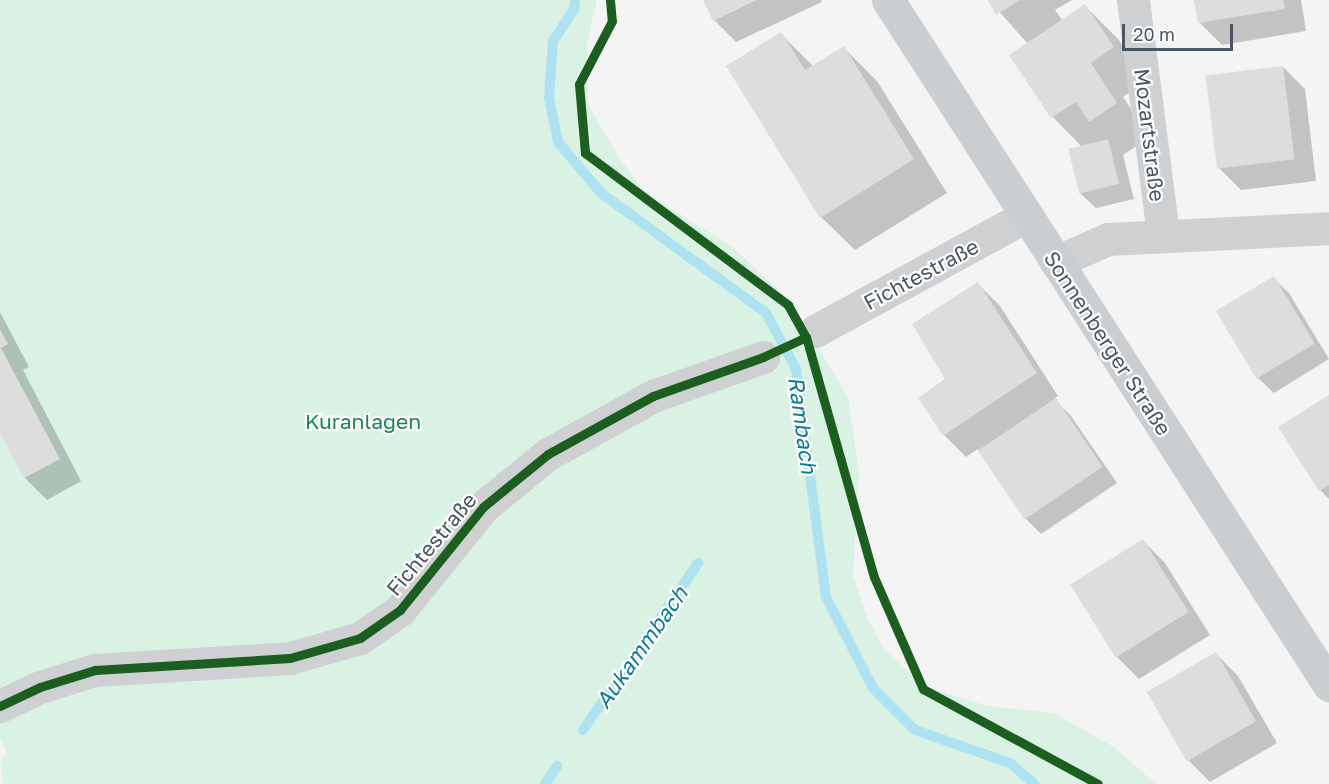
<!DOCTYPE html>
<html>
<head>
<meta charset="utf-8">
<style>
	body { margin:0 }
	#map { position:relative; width:1329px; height:784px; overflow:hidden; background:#f4f4f4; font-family:"Golos Text",sans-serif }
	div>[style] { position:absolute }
	.green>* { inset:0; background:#d9f2e3 }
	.shadow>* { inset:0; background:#0003 }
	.stream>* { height:10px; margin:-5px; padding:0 5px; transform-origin:5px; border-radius:5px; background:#aee2f0 }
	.building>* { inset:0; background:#ddddde; transform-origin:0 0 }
	.minor>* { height:33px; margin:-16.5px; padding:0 16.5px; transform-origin:16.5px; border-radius:16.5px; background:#ced0d2 }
	.major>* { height:33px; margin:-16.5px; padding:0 16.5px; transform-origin:16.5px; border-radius:16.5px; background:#caced1 }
	.cycleway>* { height:9px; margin:-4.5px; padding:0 4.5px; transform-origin:4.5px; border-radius:4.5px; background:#1b5e20 }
	span { translate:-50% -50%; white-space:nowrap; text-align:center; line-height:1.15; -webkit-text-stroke:4.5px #fff; paint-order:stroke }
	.street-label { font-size:21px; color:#4a5661 }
	.park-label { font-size:21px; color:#17864f }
	.water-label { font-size:22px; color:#0c7c9b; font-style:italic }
	.scale { position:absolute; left:1122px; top:24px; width:111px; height:27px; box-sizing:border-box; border:3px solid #4a5661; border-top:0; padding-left:8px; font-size:18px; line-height:21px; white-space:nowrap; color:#4a5661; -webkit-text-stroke:4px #fff; paint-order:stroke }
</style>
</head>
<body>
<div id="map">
	<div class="green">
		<i style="clip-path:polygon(0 0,597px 0,587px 42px,588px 104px,619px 158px,645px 192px,734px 248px,790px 301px,848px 397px,859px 472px,853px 575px,866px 616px,884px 649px,923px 686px,988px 706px,1054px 713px,1114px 747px,1156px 784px,3px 784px,0 762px,7px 752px,0 738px)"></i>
	</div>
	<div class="shadow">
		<i style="clip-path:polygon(704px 0,821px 0,822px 2px,736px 42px,714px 20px)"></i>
		<i style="clip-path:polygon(989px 0,1072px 0,1055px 10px,1063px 21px,1085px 6px,1118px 39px,1146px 81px,1123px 97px,1150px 137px,1123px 155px,1134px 199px,1096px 208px,1080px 193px,1082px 147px,1053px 117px,1011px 55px,1028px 44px)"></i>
		<i style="clip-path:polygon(1196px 0,1301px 0,1306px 31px,1222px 45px,1200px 23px)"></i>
		<i style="clip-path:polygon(781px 34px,814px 67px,844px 48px,877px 81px,947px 193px,855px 250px,821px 217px)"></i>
		<i style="clip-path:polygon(1283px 67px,1305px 89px,1316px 181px,1241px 190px,1219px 168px)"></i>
		<i style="clip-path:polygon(1273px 278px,1289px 293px,1329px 359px,1274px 393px,1258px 378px)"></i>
		<i style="clip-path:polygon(978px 284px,1000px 306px,1058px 396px,1054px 399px,1071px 416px,1117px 483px,1041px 534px,1025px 518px,978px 449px,966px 457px,944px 435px,948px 379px)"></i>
		<i style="clip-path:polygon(0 312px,29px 367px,23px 370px,81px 481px,47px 500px,25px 478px,0 432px)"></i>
		<i style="clip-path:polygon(1329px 397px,1329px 499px,1320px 490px)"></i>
		<i style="clip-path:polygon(1143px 541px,1165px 563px,1210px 635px,1139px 679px,1117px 657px)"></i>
		<i style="clip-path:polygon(1216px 654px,1238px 676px,1277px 743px,1210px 782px,1188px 760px)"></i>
	</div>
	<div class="stream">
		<i style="left:575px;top:0;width:9px;rotate:96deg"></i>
		<i style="left:574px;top:9px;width:38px;rotate:123deg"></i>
		<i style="left:553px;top:41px;width:57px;rotate:94deg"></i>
		<i style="left:549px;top:98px;width:45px;rotate:78.4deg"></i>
		<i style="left:558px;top:142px;width:67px;rotate:49.9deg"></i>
		<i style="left:601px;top:193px;width:204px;rotate:36deg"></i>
		<i style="left:766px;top:313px;width:64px;rotate:61.8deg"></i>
		<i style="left:796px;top:369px;width:230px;rotate:82.5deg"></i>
		<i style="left:826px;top:597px;width:102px;rotate:62.7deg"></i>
		<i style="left:873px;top:688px;width:59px;rotate:45deg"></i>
		<i style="left:915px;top:730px;width:101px;rotate:19.2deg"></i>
		<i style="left:1010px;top:763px;width:32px;rotate:41deg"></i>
		<i style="left:583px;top:730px;width:203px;rotate:-55.4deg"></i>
		<i style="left:545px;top:784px;width:22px;rotate:-56deg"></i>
	</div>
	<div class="building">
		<i style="clip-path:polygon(703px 0,757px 0,713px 21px)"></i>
		<i style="clip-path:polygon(988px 0,1020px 0,996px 15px)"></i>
		<i style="clip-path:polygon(1194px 0,1283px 0,1285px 9px,1198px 23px)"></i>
		<i style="clip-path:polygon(1085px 4px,1114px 47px,1091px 63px,1117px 103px,1089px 122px,1076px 102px,1051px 118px,1009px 55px)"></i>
		<i style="clip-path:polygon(781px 32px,805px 70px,844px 46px,914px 159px,820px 218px,726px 66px)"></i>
		<i style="left:1283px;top:66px;width:94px;height:78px;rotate:83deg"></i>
		<i style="left:1108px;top:139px;width:46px;height:41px;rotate:76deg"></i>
		<i style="left:1274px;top:276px;width:79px;height:68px;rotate:59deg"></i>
		<i style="clip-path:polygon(978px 282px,1037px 373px,943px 436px,918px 398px,945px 379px,912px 324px)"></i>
		<i style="clip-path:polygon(0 329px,8px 344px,1px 348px,60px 459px,24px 478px,0 433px)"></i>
		<i style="clip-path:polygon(1329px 395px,1329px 485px,1319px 491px,1278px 427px)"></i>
		<i style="left:1056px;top:398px;width:83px;height:94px;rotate:56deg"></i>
		<i style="left:1143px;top:539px;width:86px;height:86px;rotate:58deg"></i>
		<i style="left:1216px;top:652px;width:80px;height:80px;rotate:60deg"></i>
	</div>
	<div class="minor">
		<i style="left:1133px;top:0;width:237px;rotate:82.7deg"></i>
		<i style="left:1056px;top:262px;width:57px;rotate:-23.9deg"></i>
		<i style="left:1108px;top:239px;width:221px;rotate:-2.8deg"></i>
		<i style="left:815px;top:331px;width:240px;rotate:-28.6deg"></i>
		<i style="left:0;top:706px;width:44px;rotate:-25.4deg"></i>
		<i style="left:40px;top:687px;width:58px;rotate:-17.2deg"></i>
		<i style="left:95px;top:670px;width:195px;rotate:-3.5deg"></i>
		<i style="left:290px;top:658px;width:73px;rotate:-15.9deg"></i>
		<i style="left:360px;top:638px;width:49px;rotate:-35deg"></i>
		<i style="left:400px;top:610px;width:132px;rotate:-51.1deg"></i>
		<i style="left:483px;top:507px;width:84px;rotate:-39.2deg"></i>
		<i style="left:548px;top:454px;width:120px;rotate:-28.9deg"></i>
		<i style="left:653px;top:396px;width:117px;rotate:-19.5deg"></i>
	</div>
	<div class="major">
		<i style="left:888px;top:0;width:815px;rotate:57.23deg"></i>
	</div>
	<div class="cycleway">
		<i style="left:610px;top:0;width:21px;rotate:85deg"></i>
		<i style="left:612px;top:21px;width:71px;rotate:117.6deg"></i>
		<i style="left:579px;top:84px;width:69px;rotate:85deg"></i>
		<i style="left:585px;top:153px;width:254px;rotate:36.8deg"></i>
		<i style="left:788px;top:305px;width:37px;rotate:61deg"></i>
		<i style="left:806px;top:337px;width:249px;rotate:74.2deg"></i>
		<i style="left:874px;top:577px;width:122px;rotate:66.4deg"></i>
		<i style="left:923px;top:689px;width:199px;rotate:28.5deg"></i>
		<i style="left:0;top:706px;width:44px;rotate:-25.4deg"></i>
		<i style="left:40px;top:687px;width:58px;rotate:-17.2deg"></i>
		<i style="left:95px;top:670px;width:195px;rotate:-3.5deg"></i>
		<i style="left:290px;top:658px;width:73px;rotate:-15.9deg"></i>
		<i style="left:360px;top:638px;width:49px;rotate:-35deg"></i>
		<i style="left:400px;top:610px;width:132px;rotate:-51.1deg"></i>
		<i style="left:483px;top:507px;width:84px;rotate:-39.2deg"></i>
		<i style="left:548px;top:454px;width:120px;rotate:-28.9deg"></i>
		<i style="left:653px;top:396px;width:117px;rotate:-19.5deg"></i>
		<i style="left:763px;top:357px;width:47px;rotate:-24.9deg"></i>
	</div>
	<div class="street-label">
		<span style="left:1150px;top:135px;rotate:83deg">Mozartstraße</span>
		<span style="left:921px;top:274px;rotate:-28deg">Fichtestraße</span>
		<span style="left:1108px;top:343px;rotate:57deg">Sonnenberger Straße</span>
		<span style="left:431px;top:544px;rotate:-50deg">Fichtestraße</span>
	</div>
	<div class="park-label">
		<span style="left:363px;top:421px">Kuranlagen</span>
	</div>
	<div class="water-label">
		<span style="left:803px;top:425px;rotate:82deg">Rambach</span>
		<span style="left:641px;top:647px;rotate:-55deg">Aukammbach</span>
	</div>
	<div class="scale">20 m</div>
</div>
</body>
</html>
